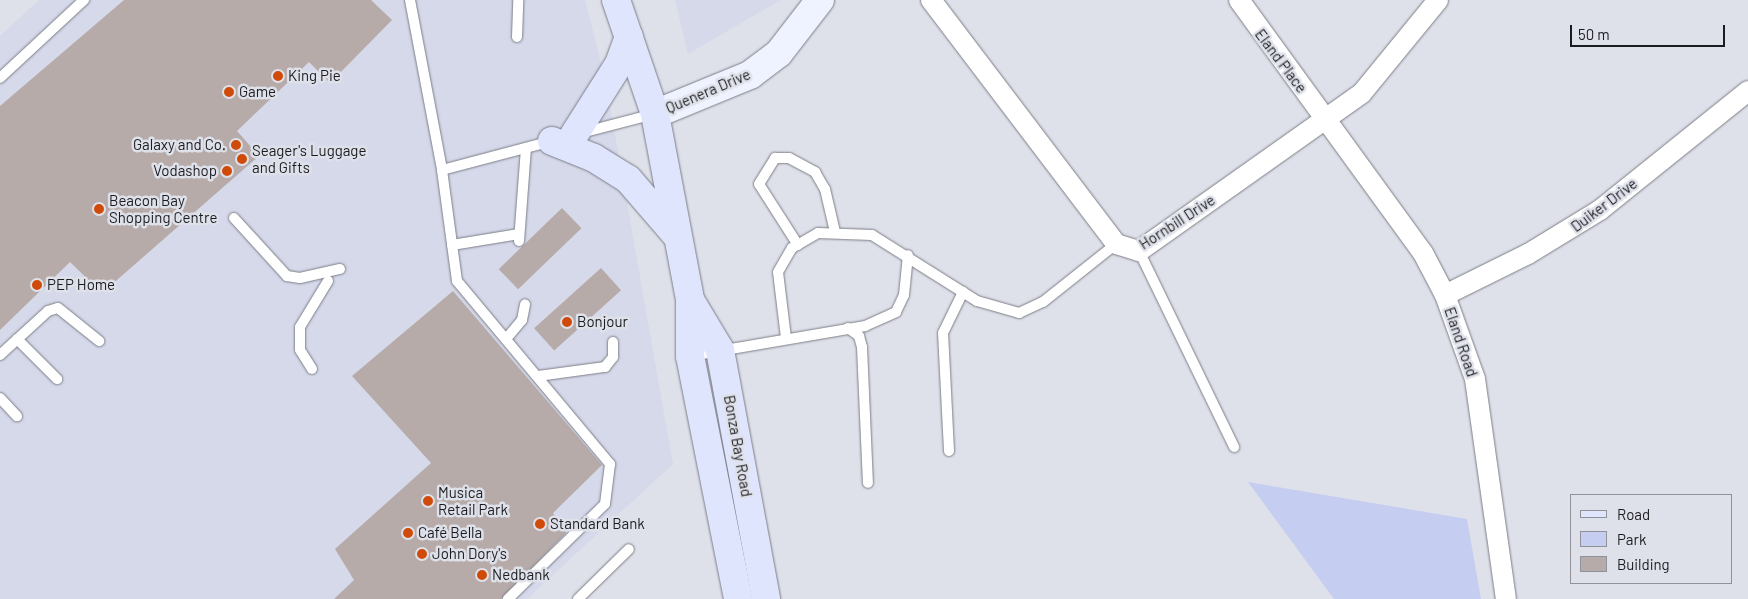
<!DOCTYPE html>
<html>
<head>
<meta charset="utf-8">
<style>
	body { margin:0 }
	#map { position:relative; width:1748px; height:599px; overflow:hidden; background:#dfe1ea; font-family:Barlow,sans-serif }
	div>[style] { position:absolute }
	.built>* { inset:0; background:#d5d9ea }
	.green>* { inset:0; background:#c5cdf1 }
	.building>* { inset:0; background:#b6aba8; transform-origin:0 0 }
	.roads { filter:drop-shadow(0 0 1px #7c7e86) drop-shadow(0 0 1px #7c7e86) }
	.lane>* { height:10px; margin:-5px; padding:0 5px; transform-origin:5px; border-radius:5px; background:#fff }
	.street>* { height:20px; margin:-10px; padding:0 10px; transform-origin:10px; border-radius:10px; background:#fff }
	.secondary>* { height:28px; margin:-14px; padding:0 14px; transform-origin:14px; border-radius:14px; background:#eff2ff }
	.primary>* { height:28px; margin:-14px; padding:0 14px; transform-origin:14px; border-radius:14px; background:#e0e5fe }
	.dots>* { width:14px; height:14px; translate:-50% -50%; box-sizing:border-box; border:2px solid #dfe1ea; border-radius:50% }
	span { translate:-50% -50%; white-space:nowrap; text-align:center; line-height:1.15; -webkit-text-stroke:5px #dfe1ea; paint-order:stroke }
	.street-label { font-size:15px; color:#1b1c1f }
	.poi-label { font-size:15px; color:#1b1c1f }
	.left { translate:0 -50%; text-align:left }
	.right { translate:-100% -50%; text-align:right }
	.legend { position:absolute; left:1570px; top:494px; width:162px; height:90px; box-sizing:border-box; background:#dfe1ea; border:1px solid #919299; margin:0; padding:6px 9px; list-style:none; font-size:15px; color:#1b1c1f }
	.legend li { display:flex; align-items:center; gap:10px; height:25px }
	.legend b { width:25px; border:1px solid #919299 }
	.scale { position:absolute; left:1570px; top:25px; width:155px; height:22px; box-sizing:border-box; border:2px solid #1b1c1f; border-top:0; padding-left:6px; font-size:15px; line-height:18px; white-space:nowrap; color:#1b1c1f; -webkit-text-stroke:4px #dfe1ea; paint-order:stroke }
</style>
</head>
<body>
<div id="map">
	<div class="built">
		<i style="clip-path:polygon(39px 0,585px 0,605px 78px,673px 464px,527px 599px,0 599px,0 36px)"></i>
		<i style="clip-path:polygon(675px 0,781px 0,688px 54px)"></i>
	</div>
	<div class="green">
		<i style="clip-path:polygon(1248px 482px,1467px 519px,1481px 599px,1334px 599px)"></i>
	</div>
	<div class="building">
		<i style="clip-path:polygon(124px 0,371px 0,392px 20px,330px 83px,309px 62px,237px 131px,259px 156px,102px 293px,70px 262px,0 330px,0 106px)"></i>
		<i style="left:562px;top:208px;width:28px;height:88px;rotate:46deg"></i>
		<i style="left:601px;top:268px;width:30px;height:90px;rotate:48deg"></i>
		<i style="clip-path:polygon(453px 291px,602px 465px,553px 513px,566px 533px,501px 599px,334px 599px,354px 580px,335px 549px,431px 463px,352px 376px)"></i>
	</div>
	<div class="roads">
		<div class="lane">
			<i style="left:410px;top:0;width:173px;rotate:79.3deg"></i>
			<i style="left:442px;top:170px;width:112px;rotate:82.3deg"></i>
			<i style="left:457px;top:281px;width:239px;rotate:50.1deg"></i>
			<i style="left:610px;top:464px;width:40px;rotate:97.1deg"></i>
			<i style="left:605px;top:504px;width:136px;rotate:135.6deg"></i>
			<i style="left:517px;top:37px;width:37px;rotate:-88deg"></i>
			<i style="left:0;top:78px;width:115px;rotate:-42.9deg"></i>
			<i style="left:581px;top:133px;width:75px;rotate:-14.6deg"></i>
			<i style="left:442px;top:170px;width:114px;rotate:-14.8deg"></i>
			<i style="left:234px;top:218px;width:79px;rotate:47.6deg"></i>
			<i style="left:287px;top:276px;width:13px;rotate:9deg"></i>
			<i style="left:300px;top:278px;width:41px;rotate:-12.7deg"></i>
			<i style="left:519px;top:241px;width:93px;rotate:-85.7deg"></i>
			<i style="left:452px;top:245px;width:68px;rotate:-9.3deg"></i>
			<i style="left:798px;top:245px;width:72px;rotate:-122.6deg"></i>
			<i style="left:759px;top:184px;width:31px;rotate:-58deg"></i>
			<i style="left:775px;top:158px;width:14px"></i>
			<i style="left:789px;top:158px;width:30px;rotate:28deg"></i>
			<i style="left:815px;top:172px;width:20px;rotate:60deg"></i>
			<i style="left:825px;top:189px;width:44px;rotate:76.9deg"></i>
			<i style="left:1139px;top:251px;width:218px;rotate:64.1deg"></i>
			<i style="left:848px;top:328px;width:14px;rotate:36deg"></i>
			<i style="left:859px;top:336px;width:11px;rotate:75deg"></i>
			<i style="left:862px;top:347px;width:136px;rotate:87.5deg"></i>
			<i style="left:786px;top:338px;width:66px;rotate:-96.9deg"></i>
			<i style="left:778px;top:272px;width:28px;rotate:-60deg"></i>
			<i style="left:792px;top:248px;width:30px;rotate:-30deg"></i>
			<i style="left:818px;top:233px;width:54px;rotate:2.1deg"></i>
			<i style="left:872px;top:235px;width:124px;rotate:32.2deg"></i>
			<i style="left:977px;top:301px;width:44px;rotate:15.9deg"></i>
			<i style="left:1019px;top:313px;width:26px;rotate:-25deg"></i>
			<i style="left:1043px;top:302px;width:93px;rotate:-38.5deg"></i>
			<i style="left:17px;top:339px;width:57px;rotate:45deg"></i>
			<i style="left:506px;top:339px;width:25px;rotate:-50deg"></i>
			<i style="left:522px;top:320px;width:16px;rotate:-79deg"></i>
			<i style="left:0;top:355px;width:65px;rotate:-42.5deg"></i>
			<i style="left:48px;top:311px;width:10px;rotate:-17deg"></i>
			<i style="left:58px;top:308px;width:53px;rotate:38.8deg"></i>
			<i style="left:690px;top:356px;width:178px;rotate:-9.7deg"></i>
			<i style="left:865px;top:326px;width:34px;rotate:-24deg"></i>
			<i style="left:896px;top:312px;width:19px;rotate:-65deg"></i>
			<i style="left:904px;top:295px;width:40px;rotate:-84.3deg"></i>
			<i style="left:312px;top:369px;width:22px;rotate:-122deg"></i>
			<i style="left:300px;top:350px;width:23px;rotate:-90deg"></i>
			<i style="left:300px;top:327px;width:54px;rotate:-58.7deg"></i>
			<i style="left:538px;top:376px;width:68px;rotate:-7.7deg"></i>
			<i style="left:605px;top:367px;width:13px;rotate:-51deg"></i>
			<i style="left:613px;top:357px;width:15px;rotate:-90deg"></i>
			<i style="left:0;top:398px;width:25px;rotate:47deg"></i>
			<i style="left:949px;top:451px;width:118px;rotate:-92.9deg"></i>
			<i style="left:943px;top:333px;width:46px;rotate:-64deg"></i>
			<i style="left:578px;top:599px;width:71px;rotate:-44.4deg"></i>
		</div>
		<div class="street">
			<i style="left:931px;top:0;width:306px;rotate:52.8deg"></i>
			<i style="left:1116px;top:244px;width:24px;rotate:17deg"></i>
			<i style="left:1139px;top:251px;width:273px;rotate:-35.3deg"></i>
			<i style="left:1362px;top:93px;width:120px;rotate:-50.7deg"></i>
			<i style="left:1239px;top:0;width:313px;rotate:54deg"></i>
			<i style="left:1423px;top:253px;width:47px;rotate:62.4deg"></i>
			<i style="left:1445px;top:295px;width:89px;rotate:70.3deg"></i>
			<i style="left:1475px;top:379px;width:222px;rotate:82deg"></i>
			<i style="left:1445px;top:295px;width:93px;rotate:-26.3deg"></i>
			<i style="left:1528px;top:254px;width:84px;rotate:-31.4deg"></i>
			<i style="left:1600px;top:210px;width:190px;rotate:-38.8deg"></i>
		</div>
		<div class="secondary">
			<i style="left:655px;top:114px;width:103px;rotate:-22.3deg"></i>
			<i style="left:750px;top:75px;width:36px;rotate:-37deg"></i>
			<i style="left:779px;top:53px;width:67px;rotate:-52.3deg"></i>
		</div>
		<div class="primary">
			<i style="left:616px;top:0;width:120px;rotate:71.1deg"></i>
			<i style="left:655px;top:114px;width:189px;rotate:79.3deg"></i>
			<i style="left:690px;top:300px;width:56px;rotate:90deg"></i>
			<i style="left:690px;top:356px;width:248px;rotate:78.8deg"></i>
			<i style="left:574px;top:135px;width:84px;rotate:-57.6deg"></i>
			<i style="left:619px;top:64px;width:29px;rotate:-70deg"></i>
			<i style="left:552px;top:141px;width:45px;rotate:22deg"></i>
			<i style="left:594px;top:158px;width:40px;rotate:32deg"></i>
			<i style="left:628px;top:179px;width:75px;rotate:49.3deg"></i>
			<i style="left:690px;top:300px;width:58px;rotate:59deg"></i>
			<i style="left:720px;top:350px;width:253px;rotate:79.5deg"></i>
		</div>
	</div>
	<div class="dots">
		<i style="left:278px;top:76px;background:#d04b09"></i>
		<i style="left:229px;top:92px;background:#d04b09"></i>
		<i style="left:236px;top:145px;background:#d04b09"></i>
		<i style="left:242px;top:159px;background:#d04b09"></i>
		<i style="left:227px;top:171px;background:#d04b09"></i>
		<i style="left:99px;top:209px;background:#d04b09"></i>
		<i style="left:37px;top:285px;background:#d04b09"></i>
		<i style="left:567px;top:322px;background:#d04b09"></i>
		<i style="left:428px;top:501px;background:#d04b09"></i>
		<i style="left:540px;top:524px;background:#d04b09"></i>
		<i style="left:408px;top:533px;background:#d04b09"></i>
		<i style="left:422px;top:554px;background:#d04b09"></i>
		<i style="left:482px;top:575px;background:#d04b09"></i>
	</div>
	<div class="street-label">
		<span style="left:1281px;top:61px;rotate:53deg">Eland Place</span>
		<span style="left:708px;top:91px;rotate:-23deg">Quenera Drive</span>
		<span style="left:1604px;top:205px;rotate:-37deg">Duiker Drive</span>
		<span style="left:1177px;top:222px;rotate:-33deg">Hornbill Drive</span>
		<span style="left:1461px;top:342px;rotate:71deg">Eland Road</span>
		<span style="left:738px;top:446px;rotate:80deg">Bonza Bay Road</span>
	</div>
	<div class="poi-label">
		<span class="left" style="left:288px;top:76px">King Pie</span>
		<span class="left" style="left:239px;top:92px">Game</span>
		<span class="right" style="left:226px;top:145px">Galaxy and Co.</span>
		<span class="left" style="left:252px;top:159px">Seager's Luggage<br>and Gifts</span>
		<span class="right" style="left:217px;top:171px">Vodashop</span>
		<span class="left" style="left:109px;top:209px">Beacon Bay<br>Shopping Centre</span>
		<span class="left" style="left:47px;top:285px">PEP Home</span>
		<span class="left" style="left:577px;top:322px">Bonjour</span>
		<span class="left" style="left:438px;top:501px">Musica<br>Retail Park</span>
		<span class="left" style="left:550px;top:524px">Standard Bank</span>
		<span class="left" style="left:418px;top:533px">Café Bella</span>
		<span class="left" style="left:432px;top:554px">John Dory's</span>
		<span class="left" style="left:492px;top:575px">Nedbank</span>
	</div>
	<ul class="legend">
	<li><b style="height:6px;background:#e0e5fe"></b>Road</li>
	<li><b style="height:14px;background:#c5cdf1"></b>Park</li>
	<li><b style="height:14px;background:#b6aba8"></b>Building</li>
	</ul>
	<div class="scale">50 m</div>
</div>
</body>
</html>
